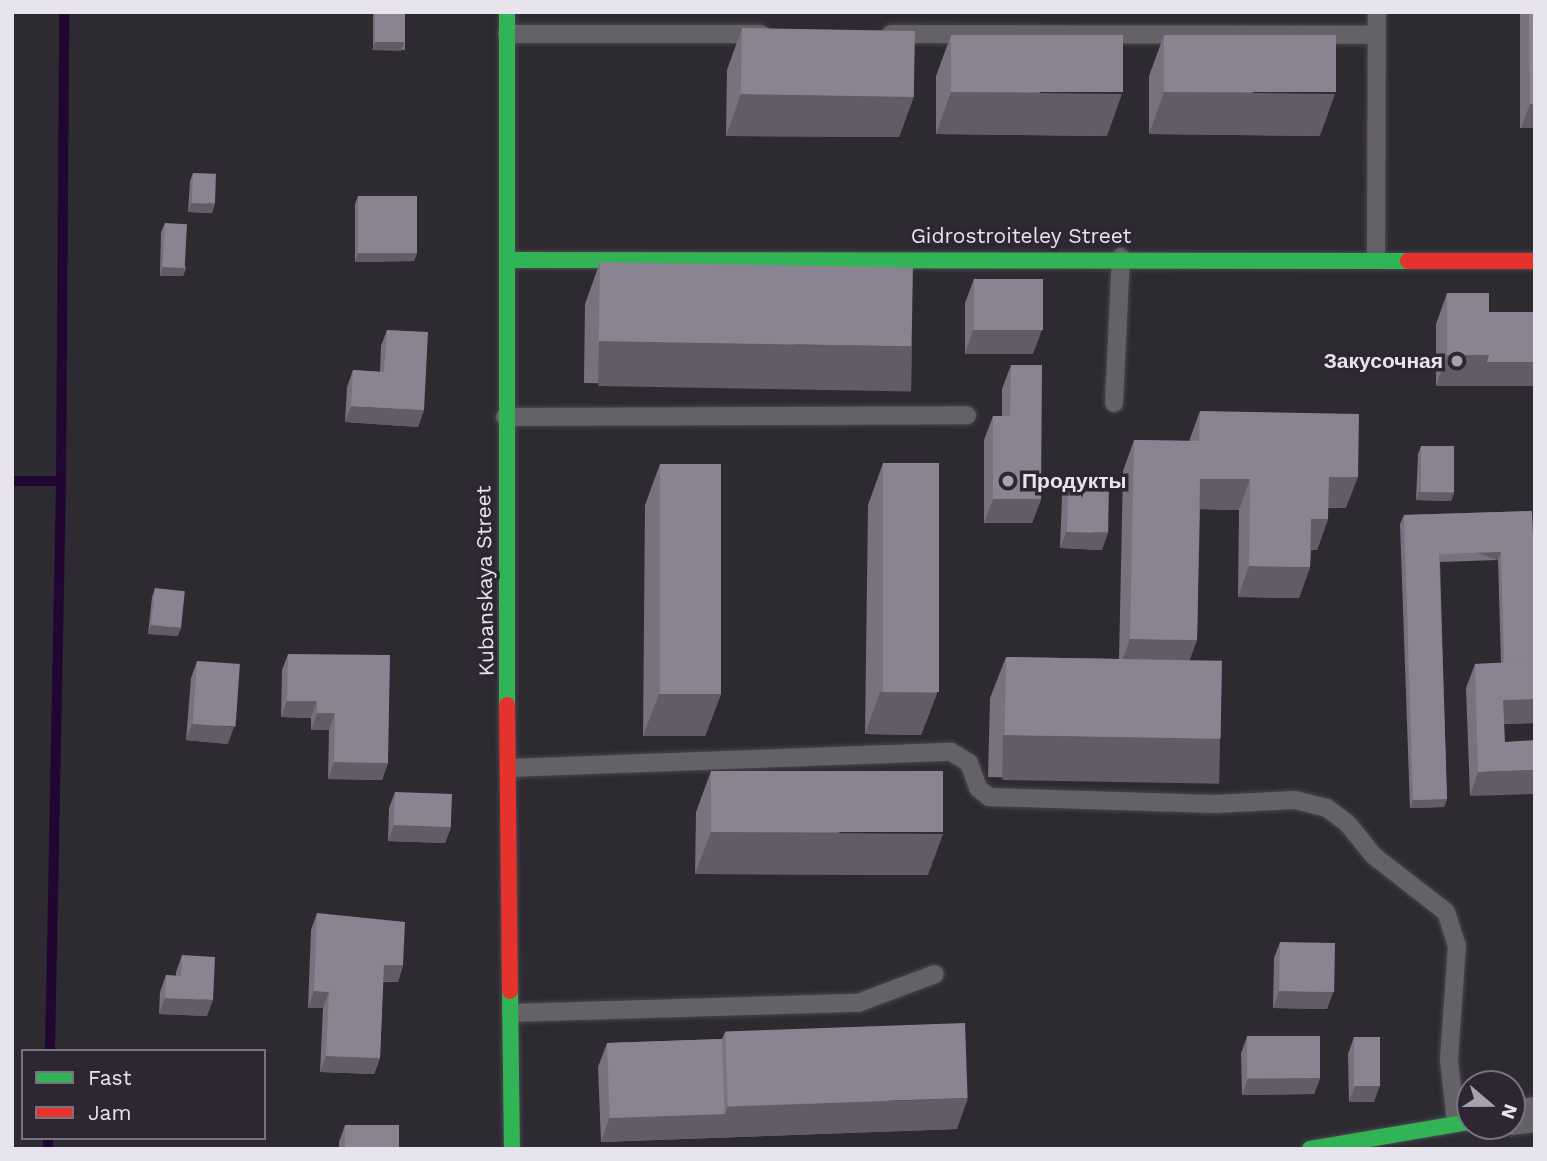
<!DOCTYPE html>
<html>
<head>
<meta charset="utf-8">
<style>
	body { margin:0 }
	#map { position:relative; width:1547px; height:1161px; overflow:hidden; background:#2d2a31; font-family:"Work Sans",sans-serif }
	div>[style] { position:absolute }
	.stream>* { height:10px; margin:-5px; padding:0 5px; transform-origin:5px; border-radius:5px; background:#1f0731 }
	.roads { filter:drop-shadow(0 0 2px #48464b) drop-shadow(0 0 2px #48464b) }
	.lane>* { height:18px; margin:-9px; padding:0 9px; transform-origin:9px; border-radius:9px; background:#646167 }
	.street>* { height:35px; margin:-17.5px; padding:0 17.5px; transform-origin:17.5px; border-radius:17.5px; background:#646167 }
	.fast>* { height:16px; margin:-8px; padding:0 8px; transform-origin:8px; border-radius:8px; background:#30b455 }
	.jam>* { height:16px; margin:-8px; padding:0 8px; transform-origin:8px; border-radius:8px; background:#e5322d }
	.wall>* { inset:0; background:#77727e; transform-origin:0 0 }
	.shaded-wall>* { inset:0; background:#615c66; transform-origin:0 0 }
	.building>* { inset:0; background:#8a8492; transform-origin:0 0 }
	.dots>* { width:19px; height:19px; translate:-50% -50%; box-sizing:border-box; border:4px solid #2d2734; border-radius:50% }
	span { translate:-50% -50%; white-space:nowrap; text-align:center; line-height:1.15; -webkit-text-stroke:7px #2d2734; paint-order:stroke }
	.street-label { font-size:21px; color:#e8e4ed }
	.poi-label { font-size:21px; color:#e8e4ed; font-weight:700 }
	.right { translate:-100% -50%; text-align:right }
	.left { translate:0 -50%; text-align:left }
	.frame { position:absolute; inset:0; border:14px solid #e8e4ed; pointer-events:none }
	.legend { position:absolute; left:21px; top:1049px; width:245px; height:91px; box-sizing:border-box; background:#2d2734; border:2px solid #78737e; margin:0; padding:9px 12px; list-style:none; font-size:21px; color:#e8e4ed }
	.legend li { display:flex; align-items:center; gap:14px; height:35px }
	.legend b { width:35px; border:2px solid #78737e }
	.north { position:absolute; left:1456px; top:1070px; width:70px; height:70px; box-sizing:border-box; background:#2d2734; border:2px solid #78737e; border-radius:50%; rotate:110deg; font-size:19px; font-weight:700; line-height:28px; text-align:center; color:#e8e4ed }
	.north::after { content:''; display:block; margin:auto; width:24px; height:32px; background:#a7a3ab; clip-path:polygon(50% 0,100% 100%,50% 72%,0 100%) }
</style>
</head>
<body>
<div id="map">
	<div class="stream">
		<i style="left:12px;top:481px;width:49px"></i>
		<i style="left:61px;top:481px;width:469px;rotate:-89.6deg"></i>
		<i style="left:50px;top:1051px;width:570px;rotate:-88.89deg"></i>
		<i style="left:48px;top:1149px;width:11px;rotate:-90deg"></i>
	</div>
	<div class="roads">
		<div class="lane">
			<i style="left:507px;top:34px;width:254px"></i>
			<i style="left:891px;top:34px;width:486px;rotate:0.1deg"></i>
			<i style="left:1376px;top:258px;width:246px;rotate:-89.8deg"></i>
			<i style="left:1114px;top:403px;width:146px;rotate:-87.3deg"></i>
			<i style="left:505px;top:417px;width:462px;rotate:-0.2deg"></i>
			<i style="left:509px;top:768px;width:442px;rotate:-2.1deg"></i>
			<i style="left:951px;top:752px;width:21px;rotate:31deg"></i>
			<i style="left:969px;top:763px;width:27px;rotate:70deg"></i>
			<i style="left:978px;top:788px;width:14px;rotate:39deg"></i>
			<i style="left:989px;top:797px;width:226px;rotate:1.8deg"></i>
			<i style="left:1215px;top:804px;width:80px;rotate:-2.9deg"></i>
			<i style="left:1295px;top:800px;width:33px;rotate:14deg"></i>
			<i style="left:1327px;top:808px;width:26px;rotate:37deg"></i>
			<i style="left:1348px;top:824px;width:41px;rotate:50.9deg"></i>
			<i style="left:1374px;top:856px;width:91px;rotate:37.9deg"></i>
			<i style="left:1446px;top:912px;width:35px;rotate:72deg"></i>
			<i style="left:1457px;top:945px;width:115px;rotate:94deg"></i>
			<i style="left:1449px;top:1060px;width:63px;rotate:83.7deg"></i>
			<i style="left:511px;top:1013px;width:347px;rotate:-1.7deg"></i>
			<i style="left:858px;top:1003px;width:82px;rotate:-20.6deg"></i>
		</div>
		<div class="street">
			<i style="left:1512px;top:1117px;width:23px;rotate:-7deg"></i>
		</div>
		<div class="fast">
			<i style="left:508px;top:260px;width:900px;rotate:0.06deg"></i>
			<i style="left:507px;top:705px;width:693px;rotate:-90deg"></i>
			<i style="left:510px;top:991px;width:158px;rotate:89.3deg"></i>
			<i style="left:1310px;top:1149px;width:162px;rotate:-9.6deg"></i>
		</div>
		<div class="jam">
			<i style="left:1408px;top:261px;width:127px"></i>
			<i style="left:507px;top:705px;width:286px;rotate:89.4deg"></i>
		</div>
	</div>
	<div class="wall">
		<i style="left:373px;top:12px;width:32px;height:38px"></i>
		<i style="left:1520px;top:12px;width:15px;height:116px"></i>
		<i style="clip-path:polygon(742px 28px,914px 96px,899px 137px,726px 136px,727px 70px)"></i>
		<i style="clip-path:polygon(951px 35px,1107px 136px,936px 134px,936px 76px)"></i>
		<i style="clip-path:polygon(1164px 35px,1320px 136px,1149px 134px,1149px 76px)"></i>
		<i style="clip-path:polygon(193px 173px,212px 213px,188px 212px,190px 181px)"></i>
		<i style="clip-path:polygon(358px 196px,417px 253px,414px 261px,355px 262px,355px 204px)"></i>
		<i style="clip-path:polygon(165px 223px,186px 268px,183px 276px,160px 276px,161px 232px)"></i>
		<i style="clip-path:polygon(600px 262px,897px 388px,584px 383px,585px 304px)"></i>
		<i style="clip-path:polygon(974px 279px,1033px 354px,965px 354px,965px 303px)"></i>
		<i style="clip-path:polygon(1447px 293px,1489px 312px,1436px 386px,1436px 324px)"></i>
		<i style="clip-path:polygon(387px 330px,424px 410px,418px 427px,345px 422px,347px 387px,353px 370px,380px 372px,381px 346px)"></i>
		<i style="clip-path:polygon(1011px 365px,1041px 499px,1032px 523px,984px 523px,984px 440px,993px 416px,1002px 416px,1002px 389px)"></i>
		<i style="clip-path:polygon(1200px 411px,1346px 508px,1328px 508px,1328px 519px,1317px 550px,1311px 550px,1310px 567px,1299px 598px,1238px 597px,1239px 510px,1200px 509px,1197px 640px,1189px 661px,1220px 740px,1205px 782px,988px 777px,990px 698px,1006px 657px,1119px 659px,1123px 471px,1134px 440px,1189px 441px)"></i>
		<i style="clip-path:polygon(1421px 446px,1454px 493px,1451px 501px,1416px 500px,1418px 454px)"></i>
		<i style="clip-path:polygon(883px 463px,937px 693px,921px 735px,865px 734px,868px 505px)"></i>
		<i style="clip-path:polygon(660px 464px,721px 694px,705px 736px,643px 736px,645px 505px)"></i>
		<i style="clip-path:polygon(1068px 480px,1102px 550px,1060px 548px,1062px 496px)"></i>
		<i style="clip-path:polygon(1532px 511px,1535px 723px,1504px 724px,1470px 796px,1466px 688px,1475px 664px,1501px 663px,1498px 560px,1440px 562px,1447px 799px,1444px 807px,1410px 808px,1400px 524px,1404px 515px)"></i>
		<i style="clip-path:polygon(155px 588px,178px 636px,148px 634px,152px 597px)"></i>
		<i style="clip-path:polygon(288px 654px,388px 763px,382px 780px,328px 779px,329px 730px,311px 730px,311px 718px,281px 717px,282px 670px)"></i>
		<i style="clip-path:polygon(197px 661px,228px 744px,186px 740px,191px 678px)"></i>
		<i style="clip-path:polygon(711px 771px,928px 875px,695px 874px,696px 812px)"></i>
		<i style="clip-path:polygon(395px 792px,451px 827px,445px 843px,388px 841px,389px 808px)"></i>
		<i style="clip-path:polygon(317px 913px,403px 965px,398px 982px,383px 982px,380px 1058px,374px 1074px,320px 1072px,323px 1008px,308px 1008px,311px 930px)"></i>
		<i style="clip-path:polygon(1280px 942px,1333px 992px,1327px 1009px,1273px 1008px,1274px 958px)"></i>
		<i style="clip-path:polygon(182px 955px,207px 1016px,159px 1014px,160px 992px,166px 975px,176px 976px,176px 972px)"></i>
		<i style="clip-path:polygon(725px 1032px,957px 1129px,601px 1142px,598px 1067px,607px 1043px,722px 1039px)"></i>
		<i style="clip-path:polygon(1247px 1037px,1320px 1078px,1314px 1094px,1242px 1095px,1241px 1053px)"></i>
		<i style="clip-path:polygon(1354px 1037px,1374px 1102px,1349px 1102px,1348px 1054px)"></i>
		<i style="clip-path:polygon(345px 1125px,399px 1149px,339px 1149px,339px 1142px)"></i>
	</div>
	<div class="shaded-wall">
		<i style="clip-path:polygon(375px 42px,404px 42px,401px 51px,372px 50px)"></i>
		<i style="clip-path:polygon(951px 92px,1122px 94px,1107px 136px,936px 134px)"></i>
		<i style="clip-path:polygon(1164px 92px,1335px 94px,1320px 136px,1149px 134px)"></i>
		<i style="clip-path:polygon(741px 94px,914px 96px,899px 137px,726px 136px)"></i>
		<i style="clip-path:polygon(1530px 104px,1535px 104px,1535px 128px,1521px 128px)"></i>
		<i style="clip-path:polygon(191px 203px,215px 204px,212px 213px,188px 212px)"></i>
		<i style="clip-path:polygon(358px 253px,417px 253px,414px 261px,355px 262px)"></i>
		<i style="clip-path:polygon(163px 267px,186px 268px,183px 276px,160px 276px)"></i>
		<i style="clip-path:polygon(973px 330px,1042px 330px,1033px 354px,965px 354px)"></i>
		<i style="left:599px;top:341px;width:313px;height:45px;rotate:1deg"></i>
		<i style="clip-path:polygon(1447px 355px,1489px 355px,1535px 362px,1535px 386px,1436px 386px)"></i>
		<i style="clip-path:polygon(351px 406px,424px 410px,418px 427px,345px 422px)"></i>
		<i style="clip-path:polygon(1329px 477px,1358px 477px,1346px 508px,1318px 507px)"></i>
		<i style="clip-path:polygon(1200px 479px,1250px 479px,1239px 510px,1189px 509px)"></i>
		<i style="clip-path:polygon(1419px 492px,1454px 493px,1451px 501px,1416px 500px)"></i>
		<i style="clip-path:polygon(993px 499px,1041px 499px,1032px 523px,984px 523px)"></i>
		<i style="clip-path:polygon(1311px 519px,1328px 519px,1317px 550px,1300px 549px)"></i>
		<i style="clip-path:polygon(1066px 532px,1108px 533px,1102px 550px,1060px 548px)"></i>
		<i style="left:1501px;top:552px;width:9px;height:62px;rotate:111deg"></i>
		<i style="clip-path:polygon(1249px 566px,1310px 567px,1299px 598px,1238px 597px)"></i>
		<i style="clip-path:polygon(151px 625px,181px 628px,178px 636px,148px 634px)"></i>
		<i style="clip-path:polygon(1130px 639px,1197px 640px,1186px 670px,1119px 669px)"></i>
		<i style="clip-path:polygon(880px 692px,937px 693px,921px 735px,865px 734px)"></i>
		<i style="clip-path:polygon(659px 694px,721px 694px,705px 736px,643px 736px)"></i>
		<i style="clip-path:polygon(1535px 699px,1535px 723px,1495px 724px,1503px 700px)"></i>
		<i style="clip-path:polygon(287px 701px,317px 701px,311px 718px,281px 717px)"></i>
		<i style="clip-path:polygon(317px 713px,335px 713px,329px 730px,311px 730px)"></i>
		<i style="clip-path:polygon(192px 724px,234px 727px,228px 744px,186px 740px)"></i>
		<i style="left:1003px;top:735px;width:217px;height:45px;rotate:1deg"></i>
		<i style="clip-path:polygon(334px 762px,388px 763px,382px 780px,328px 779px)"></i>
		<i style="clip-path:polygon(1535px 770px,1535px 794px,1470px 796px,1478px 772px)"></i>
		<i style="clip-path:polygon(1447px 799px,1444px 807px,1410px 808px,1413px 800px)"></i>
		<i style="clip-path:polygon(394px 825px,451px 827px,445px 843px,388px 841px)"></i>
		<i style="clip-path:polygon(711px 832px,943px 834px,928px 875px,695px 874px)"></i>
		<i style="clip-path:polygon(384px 965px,403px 965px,398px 982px,378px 981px)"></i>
		<i style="clip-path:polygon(314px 991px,329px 992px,323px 1008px,308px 1008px)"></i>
		<i style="clip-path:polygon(1279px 991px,1333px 992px,1327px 1009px,1273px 1008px)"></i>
		<i style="clip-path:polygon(165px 998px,213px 1000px,207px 1016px,159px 1014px)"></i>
		<i style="clip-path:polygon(326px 1056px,380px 1058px,374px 1074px,320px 1072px)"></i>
		<i style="clip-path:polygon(1320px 1078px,1314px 1094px,1242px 1095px,1248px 1079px)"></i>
		<i style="clip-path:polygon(1380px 1085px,1374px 1102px,1349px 1102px,1355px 1086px)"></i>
		<i style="clip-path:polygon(968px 1098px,957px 1129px,601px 1142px,609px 1118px,725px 1114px,727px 1107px)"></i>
	</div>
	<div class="building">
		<i style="left:375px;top:12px;width:30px;height:30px"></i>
		<i style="clip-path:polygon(1529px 12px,1535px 12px,1535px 104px,1530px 104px)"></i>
		<i style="left:742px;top:28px;width:173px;height:66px;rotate:1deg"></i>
		<i style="left:951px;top:35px;width:172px;height:57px"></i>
		<i style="left:1164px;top:35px;width:172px;height:57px"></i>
		<i style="left:193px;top:173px;width:23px;height:30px;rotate:2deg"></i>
		<i style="left:358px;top:196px;width:59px;height:57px"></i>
		<i style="left:165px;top:223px;width:22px;height:44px;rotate:3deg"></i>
		<i style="left:600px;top:262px;width:313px;height:79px;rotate:1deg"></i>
		<i style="left:974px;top:279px;width:69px;height:51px"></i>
		<i style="left:1447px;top:293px;width:42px;height:62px"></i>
		<i style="clip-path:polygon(1489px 312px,1535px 312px,1535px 362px,1487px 362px,1489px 355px)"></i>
		<i style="clip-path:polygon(387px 330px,428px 332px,424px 410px,351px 406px,353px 370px,384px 372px)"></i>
		<i style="clip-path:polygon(1011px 365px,1042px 365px,1041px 499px,993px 499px,993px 416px,1010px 416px)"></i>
		<i style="clip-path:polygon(1200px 411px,1359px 414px,1358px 477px,1329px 477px,1328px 519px,1311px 519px,1310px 567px,1249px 566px,1250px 479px,1200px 479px,1197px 640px,1130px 639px,1134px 440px,1199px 441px)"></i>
		<i style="left:1421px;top:446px;width:33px;height:46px"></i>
		<i style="left:883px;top:463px;width:56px;height:229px"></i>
		<i style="left:660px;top:464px;width:61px;height:230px"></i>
		<i style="left:1068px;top:480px;width:41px;height:52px;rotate:1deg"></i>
		<i style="clip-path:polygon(1532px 511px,1535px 584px,1535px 662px,1504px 663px,1501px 552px,1439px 554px,1447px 799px,1413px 800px,1404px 515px)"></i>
		<i style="left:155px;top:588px;width:30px;height:37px;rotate:6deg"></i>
		<i style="clip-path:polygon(288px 654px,390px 655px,388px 763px,334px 762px,335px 713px,317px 713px,317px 701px,287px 701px)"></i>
		<i style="left:1006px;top:657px;width:216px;height:78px;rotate:1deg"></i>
		<i style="left:197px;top:661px;width:43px;height:63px;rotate:4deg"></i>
		<i style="clip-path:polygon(1535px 661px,1535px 699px,1503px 700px,1505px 742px,1535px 740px,1535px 770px,1478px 772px,1475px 664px)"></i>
		<i style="left:711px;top:771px;width:232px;height:61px"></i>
		<i style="left:395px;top:792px;width:57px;height:33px;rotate:2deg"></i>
		<i style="clip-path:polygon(317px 913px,405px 922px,403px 965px,384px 965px,380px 1058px,326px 1056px,329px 992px,314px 991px)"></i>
		<i style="left:1280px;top:942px;width:55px;height:49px;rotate:1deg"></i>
		<i style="clip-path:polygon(182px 955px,215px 957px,213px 1000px,165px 998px,166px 975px,181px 976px)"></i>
		<i style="left:965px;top:1023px;width:75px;height:240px;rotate:88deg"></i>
		<i style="left:1320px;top:1036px;width:42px;height:73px;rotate:90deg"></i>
		<i style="left:1354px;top:1037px;width:26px;height:49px"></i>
		<i style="left:722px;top:1039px;width:75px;height:115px;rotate:88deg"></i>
		<i style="left:345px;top:1125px;width:54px;height:24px"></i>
	</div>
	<div class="dots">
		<i style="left:1457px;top:361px;background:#a7a3ab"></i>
		<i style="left:1008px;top:481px;background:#a7a3ab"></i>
	</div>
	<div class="street-label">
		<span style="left:1021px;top:236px">Gidrostroiteley Street</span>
		<span style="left:485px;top:581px;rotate:-91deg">Kubanskaya Street</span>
	</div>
	<div class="poi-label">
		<span class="right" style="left:1443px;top:361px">Закусочная</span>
		<span class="left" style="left:1022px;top:481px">Продукты</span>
	</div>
	<div class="frame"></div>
	<ul class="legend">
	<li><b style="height:9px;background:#30b455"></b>Fast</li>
	<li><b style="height:9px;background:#e5322d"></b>Jam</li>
	</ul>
	<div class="north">N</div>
</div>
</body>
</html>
